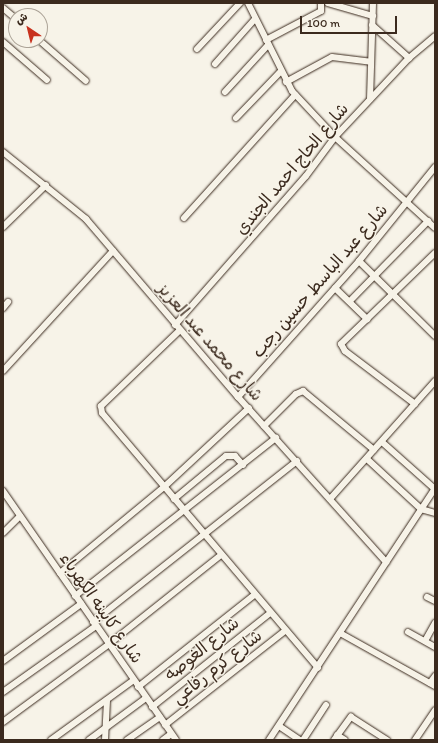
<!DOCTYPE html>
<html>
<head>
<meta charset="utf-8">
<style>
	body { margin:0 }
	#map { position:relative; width:438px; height:743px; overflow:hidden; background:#f7f3e8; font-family:Itim,"Playpen Sans Arabic",sans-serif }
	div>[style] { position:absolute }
	.roads { filter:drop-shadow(0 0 1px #3b2a1e) drop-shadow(0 0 1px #3b2a1e) }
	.street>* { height:6px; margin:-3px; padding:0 3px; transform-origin:3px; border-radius:3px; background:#f7f3e8 }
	span { translate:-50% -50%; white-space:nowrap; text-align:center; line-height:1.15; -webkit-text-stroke:3px #f7f3e8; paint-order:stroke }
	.street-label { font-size:17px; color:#3b2a1e }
	.frame { position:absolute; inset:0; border:4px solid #3b2a1e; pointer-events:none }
	.north { position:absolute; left:8px; top:8px; width:40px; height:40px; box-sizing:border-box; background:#f7f3e8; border:1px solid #aca397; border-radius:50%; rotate:325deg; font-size:11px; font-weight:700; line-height:16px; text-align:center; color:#3b2a1e }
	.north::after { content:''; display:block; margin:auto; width:14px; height:18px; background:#c8321e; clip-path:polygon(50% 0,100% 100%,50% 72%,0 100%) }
	.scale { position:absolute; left:300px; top:16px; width:97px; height:18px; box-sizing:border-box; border:2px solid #3b2a1e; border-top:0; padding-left:5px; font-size:12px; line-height:14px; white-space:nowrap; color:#3b2a1e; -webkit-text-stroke:3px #f7f3e8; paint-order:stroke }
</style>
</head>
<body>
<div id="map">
	<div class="roads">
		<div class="street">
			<i style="left:248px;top:3px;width:98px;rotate:63.4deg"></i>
			<i style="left:292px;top:91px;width:63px;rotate:46.9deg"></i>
			<i style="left:335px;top:137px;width:135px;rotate:42.3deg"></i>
			<i style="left:328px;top:3px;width:47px;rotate:16.1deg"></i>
			<i style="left:3px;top:8px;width:17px;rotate:40deg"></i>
			<i style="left:372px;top:25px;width:50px;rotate:41.7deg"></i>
			<i style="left:39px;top:40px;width:62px;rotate:41.1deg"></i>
			<i style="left:266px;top:40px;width:62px;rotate:-27.8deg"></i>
			<i style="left:321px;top:11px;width:8px;rotate:-90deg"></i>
			<i style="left:3px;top:42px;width:58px;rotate:40.8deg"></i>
			<i style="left:197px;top:49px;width:63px;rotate:-46.9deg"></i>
			<i style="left:215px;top:64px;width:60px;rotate:-48.4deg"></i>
			<i style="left:286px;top:82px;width:52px;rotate:-28.5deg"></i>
			<i style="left:332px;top:57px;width:39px;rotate:7deg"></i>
			<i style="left:225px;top:92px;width:64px;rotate:-47.5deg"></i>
			<i style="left:370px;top:99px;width:96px;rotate:-88.2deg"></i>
			<i style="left:236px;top:118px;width:65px;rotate:-46.2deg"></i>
			<i style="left:3px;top:152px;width:107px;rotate:38.9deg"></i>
			<i style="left:86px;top:219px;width:234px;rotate:49.5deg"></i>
			<i style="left:238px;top:397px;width:222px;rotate:48.1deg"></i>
			<i style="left:184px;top:218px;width:166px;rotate:-47.9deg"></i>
			<i style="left:3px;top:227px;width:60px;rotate:-44.3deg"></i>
			<i style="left:359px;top:261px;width:107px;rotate:44.6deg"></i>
			<i style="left:335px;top:288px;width:45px;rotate:44.1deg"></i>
			<i style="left:350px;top:301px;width:112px;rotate:-45.7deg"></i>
			<i style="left:3px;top:308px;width:8px;rotate:-50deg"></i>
			<i style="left:175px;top:325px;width:198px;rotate:-48.7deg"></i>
			<i style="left:306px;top:176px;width:49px;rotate:-53.4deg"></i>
			<i style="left:335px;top:137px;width:108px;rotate:-46.9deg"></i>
			<i style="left:409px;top:58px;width:34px;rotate:-40deg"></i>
			<i style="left:180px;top:330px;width:110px;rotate:136.1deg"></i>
			<i style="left:101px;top:406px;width:7px;rotate:82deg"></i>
			<i style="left:102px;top:413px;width:334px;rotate:49.7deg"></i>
			<i style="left:3px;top:371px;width:163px;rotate:-47.5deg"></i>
			<i style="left:238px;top:397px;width:182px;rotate:-48.3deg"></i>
			<i style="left:359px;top:261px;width:121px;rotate:-51deg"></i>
			<i style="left:415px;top:404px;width:88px;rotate:-142.9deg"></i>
			<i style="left:345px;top:351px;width:8px;rotate:-120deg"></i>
			<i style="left:341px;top:344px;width:131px;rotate:-44.1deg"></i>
			<i style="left:264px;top:426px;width:45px;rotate:-45deg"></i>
			<i style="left:296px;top:394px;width:8px;rotate:-23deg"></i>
			<i style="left:303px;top:391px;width:92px;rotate:39.7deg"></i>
			<i style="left:382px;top:442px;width:71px;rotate:41.6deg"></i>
			<i style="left:367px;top:459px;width:74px;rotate:42.8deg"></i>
			<i style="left:421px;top:509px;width:15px;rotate:16deg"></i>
			<i style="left:3px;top:491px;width:303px;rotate:55.2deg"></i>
			<i style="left:174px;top:499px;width:67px;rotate:-39.6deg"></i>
			<i style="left:226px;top:456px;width:9px"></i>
			<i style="left:235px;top:456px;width:12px;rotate:48deg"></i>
			<i style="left:330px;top:499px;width:158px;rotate:-48.3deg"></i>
			<i style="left:3px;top:533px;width:24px;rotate:-45deg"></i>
			<i style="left:60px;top:573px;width:135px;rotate:-39.6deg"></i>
			<i style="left:164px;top:487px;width:116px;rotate:-42.9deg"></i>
			<i style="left:75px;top:596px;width:256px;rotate:-38.2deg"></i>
			<i style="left:427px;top:597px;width:9px;rotate:27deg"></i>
			<i style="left:93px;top:622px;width:260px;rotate:-38.3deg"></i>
			<i style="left:408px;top:632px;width:31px;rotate:29deg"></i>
			<i style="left:340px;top:633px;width:109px;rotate:29.2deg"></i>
			<i style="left:425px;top:641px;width:21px;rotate:-61deg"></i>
			<i style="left:3px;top:661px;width:97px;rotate:-36.2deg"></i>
			<i style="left:430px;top:683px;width:9px;rotate:-54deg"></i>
			<i style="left:138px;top:687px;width:148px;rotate:-38.4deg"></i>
			<i style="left:3px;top:692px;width:114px;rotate:-35.4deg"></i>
			<i style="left:152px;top:707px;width:151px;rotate:-38.5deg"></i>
			<i style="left:3px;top:722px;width:132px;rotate:-36.3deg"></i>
			<i style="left:109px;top:644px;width:143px;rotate:-38.5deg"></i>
			<i style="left:165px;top:725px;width:152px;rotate:-38.1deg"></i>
			<i style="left:279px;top:726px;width:25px;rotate:34deg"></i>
			<i style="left:337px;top:735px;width:9px;rotate:32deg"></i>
			<i style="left:51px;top:740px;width:102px;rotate:-35.9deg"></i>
			<i style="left:89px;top:740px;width:71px;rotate:-36.4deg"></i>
			<i style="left:105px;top:740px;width:40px;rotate:-87.1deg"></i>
			<i style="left:127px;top:740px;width:40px;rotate:-34.9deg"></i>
			<i style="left:163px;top:740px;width:10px;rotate:-37deg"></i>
			<i style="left:269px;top:740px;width:302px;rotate:-56.6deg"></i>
			<i style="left:303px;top:740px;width:42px;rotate:-56.7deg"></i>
			<i style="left:334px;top:740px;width:29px;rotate:-54deg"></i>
			<i style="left:351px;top:717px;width:43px;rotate:32.6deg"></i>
			<i style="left:415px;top:740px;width:36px;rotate:-56deg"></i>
		</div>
	</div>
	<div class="street-label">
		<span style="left:292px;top:169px;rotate:-50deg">شارع الحاج احمد الجندي</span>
		<span style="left:320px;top:281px;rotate:-49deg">شارع عبد الباسط حسين رجب</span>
		<span style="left:210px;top:342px;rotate:49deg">شارع محمد عبد العزيز</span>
		<span style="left:101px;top:608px;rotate:55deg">شارع كابينه الكهرباء</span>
		<span style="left:202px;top:649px;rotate:-39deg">شارع الغوصه</span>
		<span style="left:217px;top:667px;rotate:-38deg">شارع كرم رفاعي</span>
	</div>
	<div class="frame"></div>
	<div class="north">ش</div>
	<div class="scale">100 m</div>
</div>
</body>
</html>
